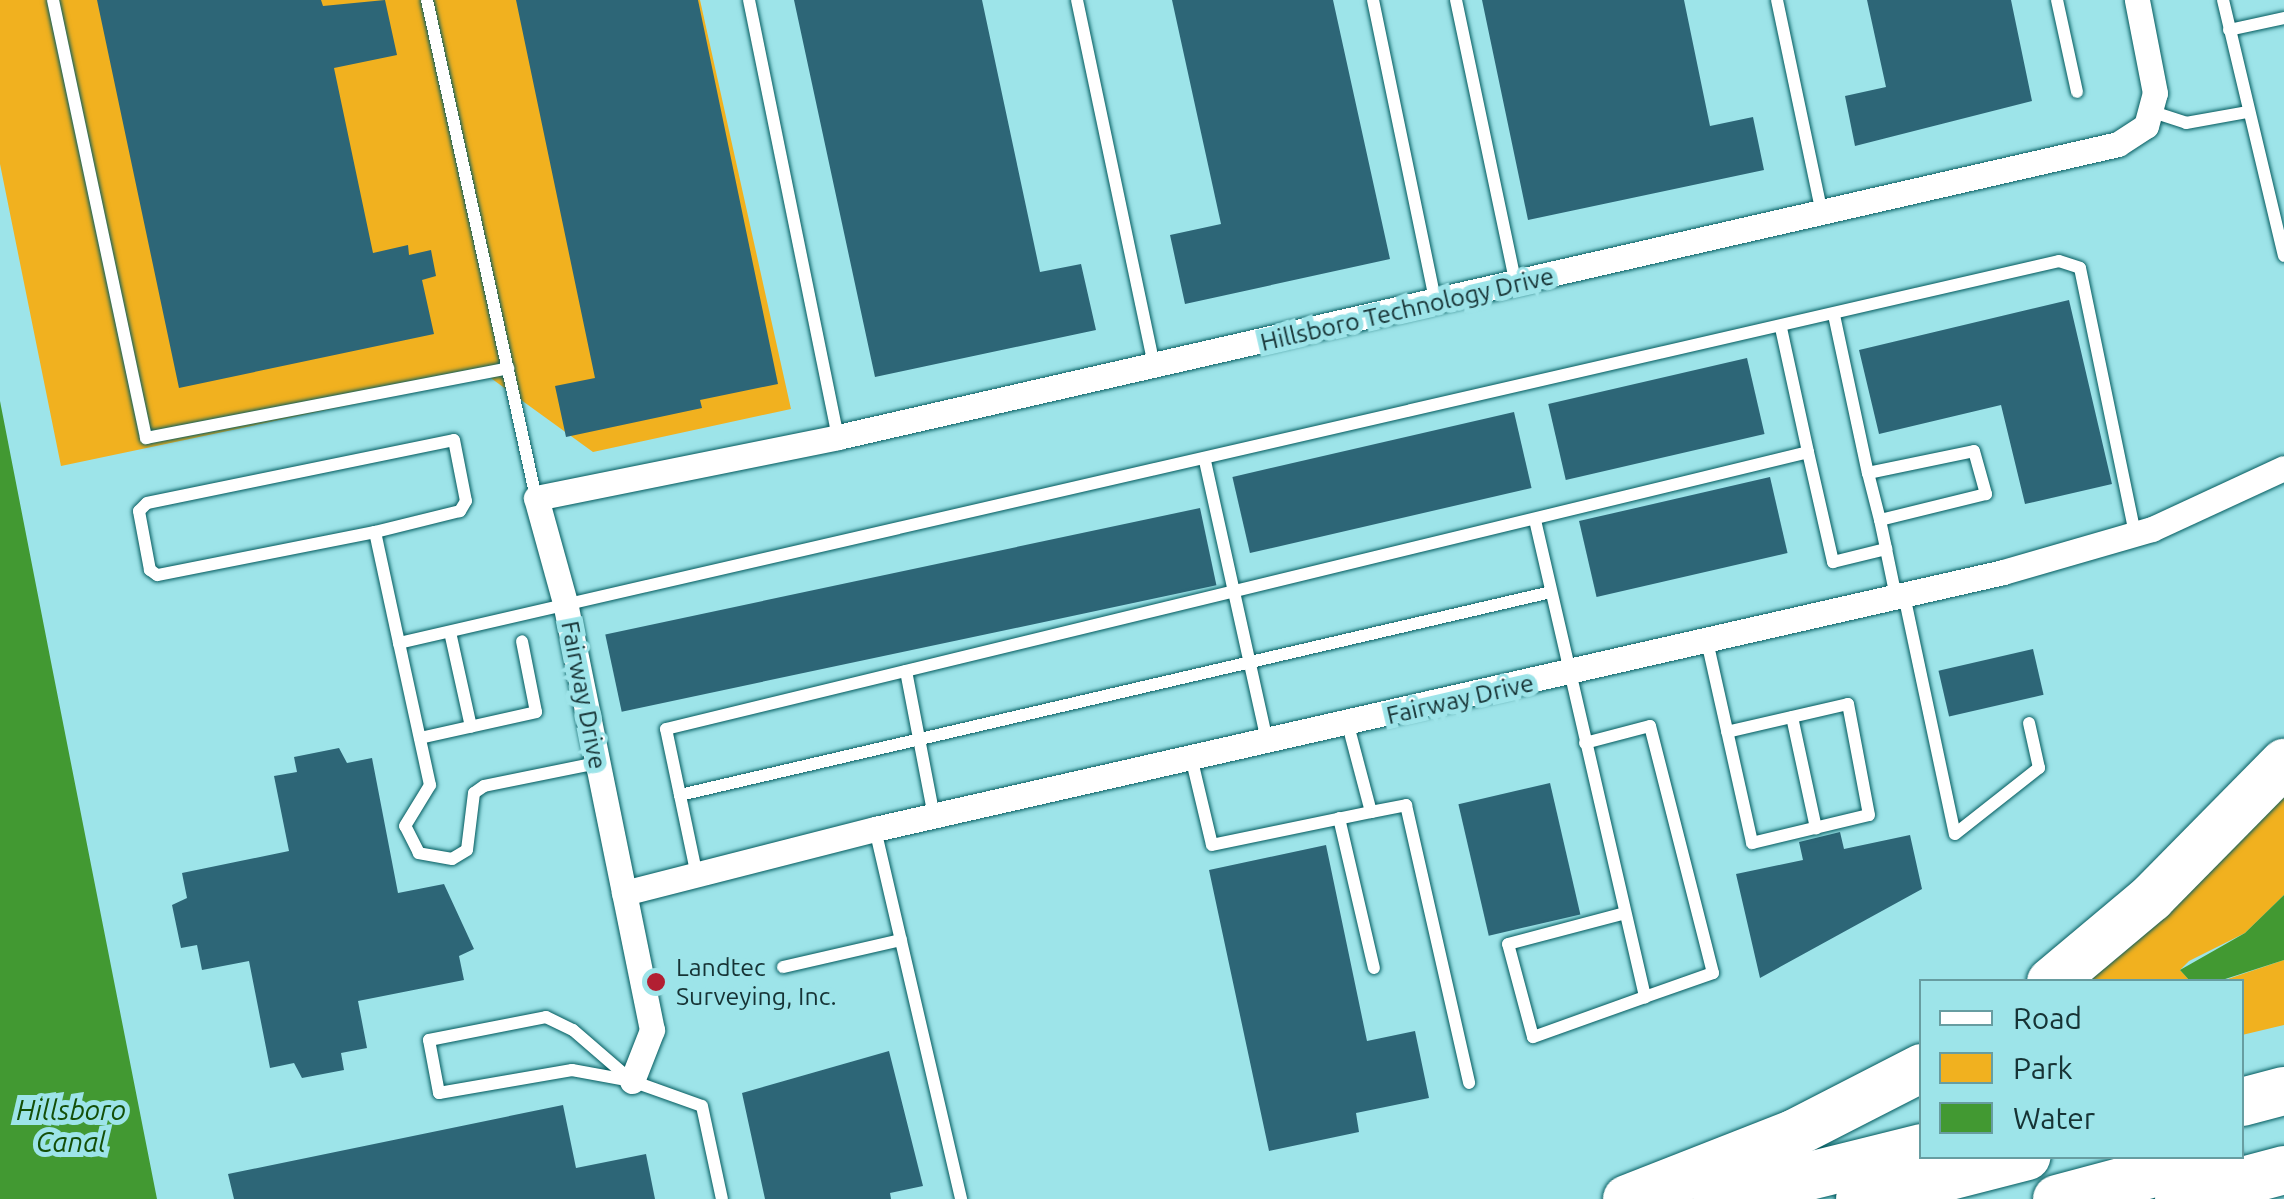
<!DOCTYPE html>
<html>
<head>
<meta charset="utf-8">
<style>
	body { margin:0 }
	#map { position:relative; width:2284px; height:1199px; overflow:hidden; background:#9de4e9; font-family:Ubuntu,sans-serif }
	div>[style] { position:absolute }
	.green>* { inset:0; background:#f1b11f }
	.water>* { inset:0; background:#429932 }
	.building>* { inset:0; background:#2d6677; transform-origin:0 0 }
	.roads { filter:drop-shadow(0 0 2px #035a5e) drop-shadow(0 0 2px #035a5e) }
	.lane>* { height:12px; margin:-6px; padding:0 6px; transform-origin:6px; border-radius:6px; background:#fff }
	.street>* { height:25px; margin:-12.5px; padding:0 12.5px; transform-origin:12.5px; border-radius:12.5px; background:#fff }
	.highway>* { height:48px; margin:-24px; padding:0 24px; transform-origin:24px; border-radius:24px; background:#fff }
	.dots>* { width:28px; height:28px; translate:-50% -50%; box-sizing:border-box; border:5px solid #9de4e9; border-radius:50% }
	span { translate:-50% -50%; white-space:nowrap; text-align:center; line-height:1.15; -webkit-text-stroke:10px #9de4e9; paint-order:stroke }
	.street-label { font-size:25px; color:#163335 }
	.poi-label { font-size:25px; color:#163335 }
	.left { translate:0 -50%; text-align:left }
	.water-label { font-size:28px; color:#144f08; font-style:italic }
	.legend { position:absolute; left:1919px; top:979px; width:325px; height:180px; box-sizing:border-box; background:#9de4e9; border:2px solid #679da1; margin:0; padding:12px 18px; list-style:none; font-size:30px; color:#163335 }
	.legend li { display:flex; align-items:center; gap:20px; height:50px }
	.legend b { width:50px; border:2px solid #679da1 }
</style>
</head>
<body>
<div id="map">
	<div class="green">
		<i style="clip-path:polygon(0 0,700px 0,791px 409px,593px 452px,488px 376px,61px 466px,0 164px)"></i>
		<i style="clip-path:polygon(2284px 782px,2284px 895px,2245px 933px,2189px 961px,2180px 970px,2190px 981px,2066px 982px)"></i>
		<i style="clip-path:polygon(2284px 960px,2284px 1025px,2242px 1035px,2242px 982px,2219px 982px)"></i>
	</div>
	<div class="water">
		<i style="clip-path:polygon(0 401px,51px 662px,157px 1199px,0 1199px)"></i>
		<i style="clip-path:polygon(2284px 895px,2284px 960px,2219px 981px,2190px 981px,2180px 970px,2245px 933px)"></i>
	</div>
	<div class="building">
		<i style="clip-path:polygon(97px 0,321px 0,323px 6px,385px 0,397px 55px,334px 68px,373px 253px,408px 245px,409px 255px,431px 250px,436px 276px,422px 280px,434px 334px,179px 388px)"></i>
		<i style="clip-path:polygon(516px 0,698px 0,778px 384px,700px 400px,702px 408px,566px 437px,555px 386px,595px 378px)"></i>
		<i style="clip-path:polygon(794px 0,982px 0,1040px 272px,1081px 264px,1096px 330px,875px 377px)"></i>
		<i style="clip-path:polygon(1172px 0,1333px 0,1390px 259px,1185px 304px,1170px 235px,1221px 224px)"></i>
		<i style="clip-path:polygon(1482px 0,1684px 0,1710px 126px,1753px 117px,1764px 170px,1528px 220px)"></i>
		<i style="clip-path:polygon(1867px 0,2011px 0,2032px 101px,1855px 146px,1845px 96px,1886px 87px)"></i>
		<i style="clip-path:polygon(2069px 300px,2112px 484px,2025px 504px,2001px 405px,1879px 434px,1859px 350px)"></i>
		<i style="left:1747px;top:358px;width:78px;height:204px;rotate:77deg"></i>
		<i style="left:1514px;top:412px;width:78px;height:289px;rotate:77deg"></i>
		<i style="left:1770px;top:477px;width:78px;height:196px;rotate:77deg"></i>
		<i style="left:1200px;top:508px;width:79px;height:608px;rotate:78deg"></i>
		<i style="left:2033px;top:649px;width:47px;height:97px;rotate:77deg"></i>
		<i style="clip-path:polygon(339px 748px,347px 763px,372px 758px,398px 893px,444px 884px,474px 949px,459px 956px,464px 980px,358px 1001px,367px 1048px,341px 1053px,344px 1070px,302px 1078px,294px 1063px,270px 1068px,249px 961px,202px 970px,197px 945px,181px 948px,172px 905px,187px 898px,182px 873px,289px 851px,274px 776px,297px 772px,294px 757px)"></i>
		<i style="left:1550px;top:783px;width:135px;height:94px;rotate:77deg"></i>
		<i style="clip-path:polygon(1840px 832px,1844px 849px,1910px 835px,1922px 889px,1760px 978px,1736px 874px,1803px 860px,1799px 842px)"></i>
		<i style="clip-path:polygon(1326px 845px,1367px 1041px,1415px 1031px,1429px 1098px,1356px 1113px,1359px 1132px,1269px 1151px,1209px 870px)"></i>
		<i style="clip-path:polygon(889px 1051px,923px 1186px,890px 1193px,891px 1199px,765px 1199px,742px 1093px)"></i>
		<i style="clip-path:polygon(563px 1105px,576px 1168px,646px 1154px,655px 1199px,234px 1199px,228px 1174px)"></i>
	</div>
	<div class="roads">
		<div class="lane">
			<i style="left:53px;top:0;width:448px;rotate:78deg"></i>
			<i style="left:146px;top:438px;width:369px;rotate:-10.9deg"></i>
			<i style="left:427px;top:0;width:510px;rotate:77.65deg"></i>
			<i style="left:749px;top:0;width:446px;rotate:78.5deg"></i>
			<i style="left:1077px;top:0;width:374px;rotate:78.1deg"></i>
			<i style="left:1373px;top:0;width:306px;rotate:78.3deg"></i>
			<i style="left:1456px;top:0;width:291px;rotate:78.1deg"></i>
			<i style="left:1777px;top:0;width:218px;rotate:78.1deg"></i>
			<i style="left:2057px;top:0;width:94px;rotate:77.7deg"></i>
			<i style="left:2223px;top:0;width:263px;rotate:76.6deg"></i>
			<i style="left:2229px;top:30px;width:56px;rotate:-12.3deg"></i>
			<i style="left:2150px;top:111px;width:38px;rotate:18deg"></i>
			<i style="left:2186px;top:123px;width:63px;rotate:-10.1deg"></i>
			<i style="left:1834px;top:315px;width:162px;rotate:77.9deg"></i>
			<i style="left:1781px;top:328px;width:127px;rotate:77.7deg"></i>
			<i style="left:1205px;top:461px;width:287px;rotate:77.5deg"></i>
			<i style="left:1535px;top:520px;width:490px;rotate:77deg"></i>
			<i style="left:1645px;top:997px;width:119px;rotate:160.3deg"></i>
			<i style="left:1533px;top:1037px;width:96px;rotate:-105deg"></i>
			<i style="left:1508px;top:944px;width:121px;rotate:-14.8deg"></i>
			<i style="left:1880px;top:520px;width:49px;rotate:-104.3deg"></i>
			<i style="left:1868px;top:473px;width:108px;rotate:-11.7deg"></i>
			<i style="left:1974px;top:451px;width:45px;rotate:74.4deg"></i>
			<i style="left:1986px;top:494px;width:109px;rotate:166.2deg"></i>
			<i style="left:1880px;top:520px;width:30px;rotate:78deg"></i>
			<i style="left:375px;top:532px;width:222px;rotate:168.8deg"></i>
			<i style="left:157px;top:575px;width:9px;rotate:-144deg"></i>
			<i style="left:150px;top:570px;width:60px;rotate:-100.6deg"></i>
			<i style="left:139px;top:511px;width:11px;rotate:-45deg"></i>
			<i style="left:147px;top:503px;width:313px;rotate:-11.6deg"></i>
			<i style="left:454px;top:440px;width:62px;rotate:78.9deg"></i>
			<i style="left:466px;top:501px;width:12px;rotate:121deg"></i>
			<i style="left:460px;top:511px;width:88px;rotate:166.1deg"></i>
			<i style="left:375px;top:532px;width:114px;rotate:77.8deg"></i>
			<i style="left:1904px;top:595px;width:244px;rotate:78deg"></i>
			<i style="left:1955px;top:834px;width:107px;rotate:-38.2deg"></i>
			<i style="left:2039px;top:768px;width:46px;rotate:-102.5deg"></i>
			<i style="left:450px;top:632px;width:97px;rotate:77.5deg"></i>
			<i style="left:1707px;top:641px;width:207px;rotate:77.4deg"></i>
			<i style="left:1752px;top:843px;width:120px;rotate:-13.5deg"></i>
			<i style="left:1869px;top:815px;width:113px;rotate:-100.7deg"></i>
			<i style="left:1848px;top:704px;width:124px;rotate:167deg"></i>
			<i style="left:906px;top:671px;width:148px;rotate:79.1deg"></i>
			<i style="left:1792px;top:717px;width:114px;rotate:77.8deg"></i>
			<i style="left:420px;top:738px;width:119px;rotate:-12.6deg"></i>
			<i style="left:536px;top:712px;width:72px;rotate:-101.2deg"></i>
			<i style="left:1585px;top:743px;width:67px;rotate:-14.7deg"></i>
			<i style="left:1650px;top:726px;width:255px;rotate:75.7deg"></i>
			<i style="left:1713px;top:973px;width:72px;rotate:160.6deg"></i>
			<i style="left:1192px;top:761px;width:86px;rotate:76.6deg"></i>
			<i style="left:1212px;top:845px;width:162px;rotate:-11.7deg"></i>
			<i style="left:1371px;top:812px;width:90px;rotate:-104.8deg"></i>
			<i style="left:597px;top:763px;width:115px;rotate:168.5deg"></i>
			<i style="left:484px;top:786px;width:12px;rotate:145deg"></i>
			<i style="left:474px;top:793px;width:57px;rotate:97deg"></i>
			<i style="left:467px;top:850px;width:17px;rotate:149deg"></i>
			<i style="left:452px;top:859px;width:34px;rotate:-170deg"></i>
			<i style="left:419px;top:853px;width:30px;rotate:-117deg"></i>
			<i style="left:405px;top:826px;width:48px;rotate:-58.6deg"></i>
			<i style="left:430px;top:785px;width:145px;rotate:-102.3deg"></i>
			<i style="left:399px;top:643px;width:1703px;rotate:-12.96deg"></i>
			<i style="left:2059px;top:261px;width:22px;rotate:18deg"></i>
			<i style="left:2080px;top:268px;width:272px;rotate:78.3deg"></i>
			<i style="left:680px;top:795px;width:894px;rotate:-13.12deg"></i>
			<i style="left:1371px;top:812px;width:36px;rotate:-11deg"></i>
			<i style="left:1406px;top:805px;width:285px;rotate:77.2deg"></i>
			<i style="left:1339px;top:818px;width:154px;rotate:76.9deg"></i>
			<i style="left:875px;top:829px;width:380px;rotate:76.9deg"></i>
			<i style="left:697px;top:876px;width:150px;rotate:-101.9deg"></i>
			<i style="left:666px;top:729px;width:1175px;rotate:-13.63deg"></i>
			<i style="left:1808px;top:452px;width:113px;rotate:77.2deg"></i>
			<i style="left:1833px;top:562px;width:55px;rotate:-13.8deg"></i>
			<i style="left:1886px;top:549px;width:49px;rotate:78.2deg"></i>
			<i style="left:783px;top:967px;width:121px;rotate:-12.9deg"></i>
			<i style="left:632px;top:1081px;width:61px;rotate:-169.6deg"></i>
			<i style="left:572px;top:1070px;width:135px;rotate:170.2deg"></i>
			<i style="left:439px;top:1093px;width:54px;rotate:-100.7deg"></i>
			<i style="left:429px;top:1040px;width:119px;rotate:-11.1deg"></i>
			<i style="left:546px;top:1017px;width:30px;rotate:26deg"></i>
			<i style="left:573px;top:1030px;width:78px;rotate:40.8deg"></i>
			<i style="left:632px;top:1081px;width:74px;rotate:19.7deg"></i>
			<i style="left:702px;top:1106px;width:95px;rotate:77.9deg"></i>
		</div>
		<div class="street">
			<i style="left:624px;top:893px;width:259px;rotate:-14.3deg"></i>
			<i style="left:875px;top:829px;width:1157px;rotate:-12.83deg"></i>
			<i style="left:2003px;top:572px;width:155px;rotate:-16.1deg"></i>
			<i style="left:2152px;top:529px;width:145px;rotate:-24.8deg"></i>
			<i style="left:632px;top:1081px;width:55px;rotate:-68.6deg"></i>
			<i style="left:652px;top:1030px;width:433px;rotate:-101.5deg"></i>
			<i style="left:566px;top:606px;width:112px;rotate:-105.5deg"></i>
			<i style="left:536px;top:498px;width:308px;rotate:-11.4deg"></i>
			<i style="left:838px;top:437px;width:1313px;rotate:-12.89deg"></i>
			<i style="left:2118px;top:144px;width:33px;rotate:-33deg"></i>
			<i style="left:2146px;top:126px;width:34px;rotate:-75deg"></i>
			<i style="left:2155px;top:93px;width:95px;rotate:-101deg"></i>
		</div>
		<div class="highway">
			<i style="left:2051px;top:982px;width:131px;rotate:-40deg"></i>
			<i style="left:2151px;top:898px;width:190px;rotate:-45.4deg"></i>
			<i style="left:2242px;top:1102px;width:43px;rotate:-14.7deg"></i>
			<i style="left:2179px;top:1198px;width:109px;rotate:-14.9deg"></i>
			<i style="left:1627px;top:1199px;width:178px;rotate:-21.4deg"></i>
			<i style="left:1793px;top:1134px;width:145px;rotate:-27.1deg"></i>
			<i style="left:1717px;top:1199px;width:211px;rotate:-14deg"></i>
			<i style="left:1860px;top:1199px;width:172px;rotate:-14.4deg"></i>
			<i style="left:2057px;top:1199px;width:166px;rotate:-15deg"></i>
		</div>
	</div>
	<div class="dots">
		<i style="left:656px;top:982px;background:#b21f32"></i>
	</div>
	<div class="street-label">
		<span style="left:1407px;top:309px;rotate:-13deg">Hillsboro Technology Drive</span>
		<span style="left:584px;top:695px;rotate:79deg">Fairway Drive</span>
		<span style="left:1460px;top:699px;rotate:-13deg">Fairway Drive</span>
	</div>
	<div class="poi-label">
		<span class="left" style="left:676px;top:982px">Landtec<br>Surveying, Inc.</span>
	</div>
	<div class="water-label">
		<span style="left:71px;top:1126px">Hillsboro<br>Canal</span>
	</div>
	<ul class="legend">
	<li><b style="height:12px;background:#fff"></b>Road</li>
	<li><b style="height:28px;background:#f1b11f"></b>Park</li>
	<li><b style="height:28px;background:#429932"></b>Water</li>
	</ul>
</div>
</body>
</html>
